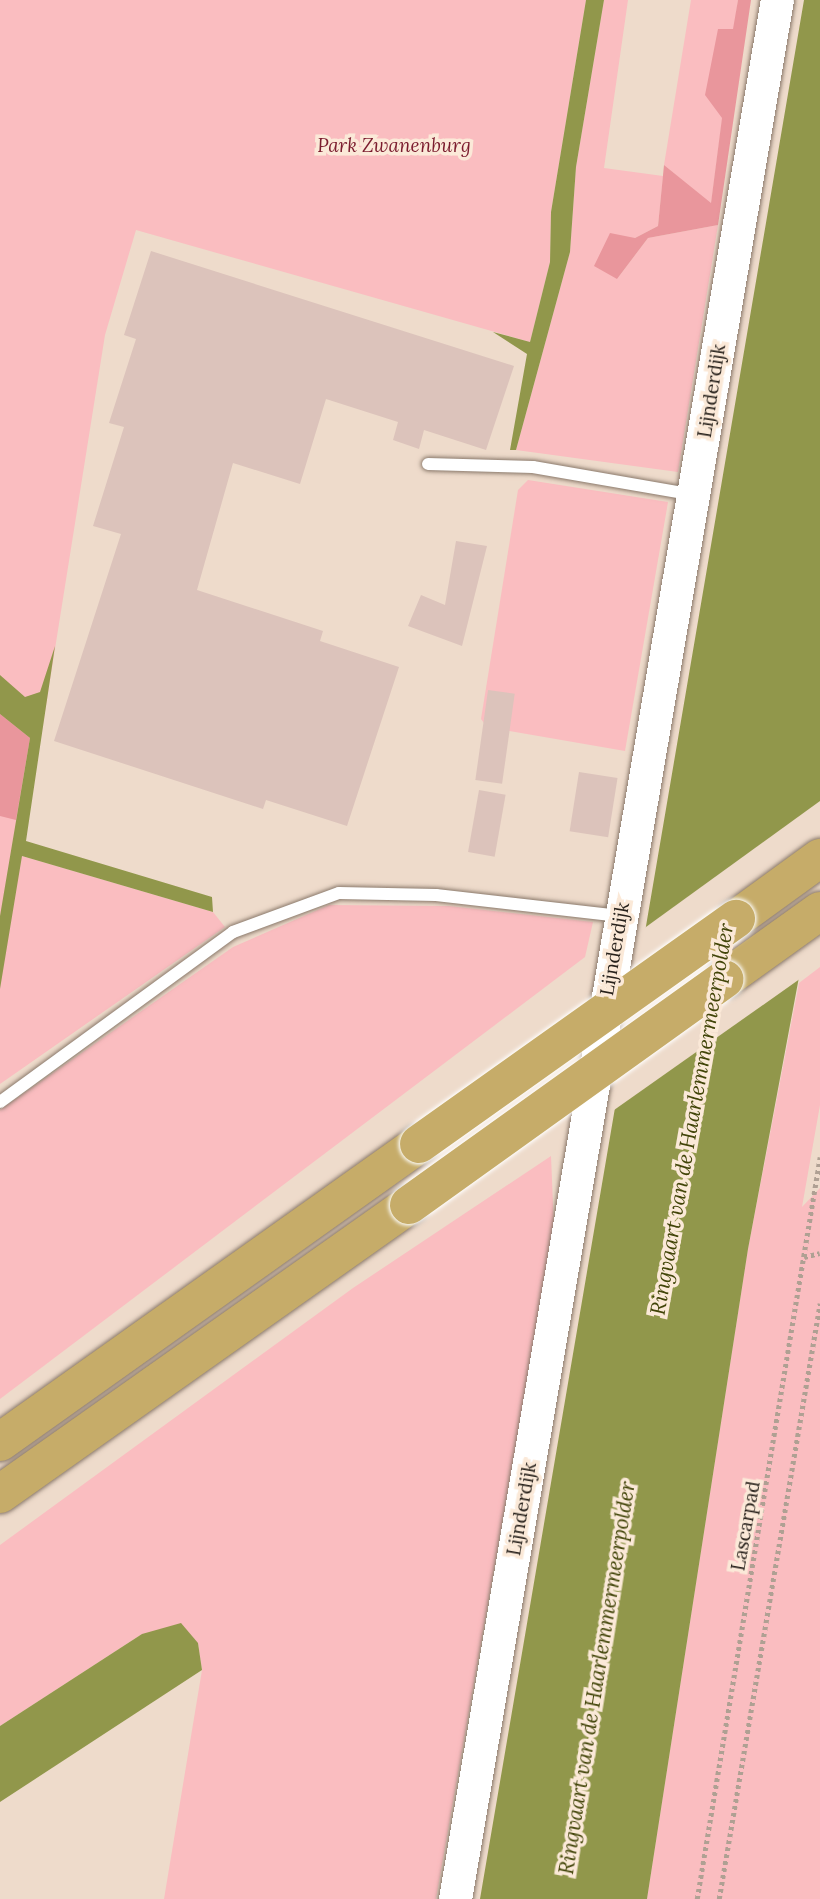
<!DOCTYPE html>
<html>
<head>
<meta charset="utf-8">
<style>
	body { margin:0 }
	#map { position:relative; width:820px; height:1899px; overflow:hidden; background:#eedbcb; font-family:Lora,serif }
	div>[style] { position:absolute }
	.green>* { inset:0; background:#fabdc0 }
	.forest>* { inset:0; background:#e9969c }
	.water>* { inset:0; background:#91974b }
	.pier>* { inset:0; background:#eedbcb }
	.building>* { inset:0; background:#dcc3bb; transform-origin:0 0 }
	.path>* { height:4.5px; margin-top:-2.25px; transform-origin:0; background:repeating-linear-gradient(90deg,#afa093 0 3.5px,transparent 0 7px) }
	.roads { filter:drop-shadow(0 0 2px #8a796b) drop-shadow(0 0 2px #8a796b) }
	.lane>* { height:12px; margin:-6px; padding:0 6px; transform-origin:6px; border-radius:6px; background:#fff }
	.secondary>* { height:33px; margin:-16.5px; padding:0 16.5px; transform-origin:16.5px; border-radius:16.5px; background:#fff }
	.highway>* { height:38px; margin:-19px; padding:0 19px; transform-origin:19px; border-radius:19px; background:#c6ac69 }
	.bridges { filter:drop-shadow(0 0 2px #fff) drop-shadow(0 0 2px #fff) }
	.highway-bridge>* { height:38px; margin:-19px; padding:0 19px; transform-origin:19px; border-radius:19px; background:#c6ac69 }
	span { translate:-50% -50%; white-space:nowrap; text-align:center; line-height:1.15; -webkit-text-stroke:7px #fbe9d8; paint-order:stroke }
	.park-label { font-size:19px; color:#7b1c2e; font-style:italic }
	.street-label { font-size:19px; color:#27211b }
	.water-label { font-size:21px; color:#414408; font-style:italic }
</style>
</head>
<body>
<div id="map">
	<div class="green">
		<i style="clip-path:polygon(0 0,586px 0,551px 212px,550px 262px,530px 342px,136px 230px,105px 335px,22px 856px,213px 912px,225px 927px,0 1084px)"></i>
		<i style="clip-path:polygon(604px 0,628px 0,604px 168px,663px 176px,658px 226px,635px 238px,617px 279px,648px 238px,718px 225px,678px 472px,516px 450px,570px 252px,576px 167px)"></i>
		<i style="clip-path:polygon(691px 0,738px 0,711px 204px,664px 165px)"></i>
		<i style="clip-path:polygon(528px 480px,668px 502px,625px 751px,487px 727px,481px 719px,518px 490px)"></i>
		<i style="clip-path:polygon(329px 905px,449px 906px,593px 922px,585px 957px,0 1399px,0 1110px,233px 947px)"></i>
		<i style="clip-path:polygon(820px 967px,820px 1105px,802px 1207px,820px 1188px,820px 1899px,647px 1899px,748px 1249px,799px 983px)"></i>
		<i style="clip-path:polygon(551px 1156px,554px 1228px,436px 1899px,164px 1899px,202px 1670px,198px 1643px,142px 1634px,0 1726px,0 1545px,353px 1288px)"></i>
	</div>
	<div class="forest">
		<i style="clip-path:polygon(738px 0,751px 0,718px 225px,648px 238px,617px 279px,594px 266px,610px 233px,635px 238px,658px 226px,664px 165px,711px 203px,722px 118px,705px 95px,718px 29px,733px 29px)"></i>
		<i style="clip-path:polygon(0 714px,30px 738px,16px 820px,0 816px)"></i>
	</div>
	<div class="water">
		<i style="clip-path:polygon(586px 0,604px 0,576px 167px,570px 252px,516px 450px,510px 450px,527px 354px,493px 332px,530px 342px,550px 262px,551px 212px)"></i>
		<i style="clip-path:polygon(804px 0,820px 0,820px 865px,748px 1249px,647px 1899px,480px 1899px)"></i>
		<i style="clip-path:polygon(55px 646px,26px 841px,212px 897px,213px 912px,22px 856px,0 989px,0 916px,30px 738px,0 714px,0 675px,25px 697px,40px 692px)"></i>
		<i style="clip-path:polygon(181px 1623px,198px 1643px,202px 1670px,0 1802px,0 1726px,142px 1634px)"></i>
	</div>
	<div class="pier">
		<i style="clip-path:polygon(820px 801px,820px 886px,804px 976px,607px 1115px,639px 932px)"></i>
	</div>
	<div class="building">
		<i style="clip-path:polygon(151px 251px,514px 366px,486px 450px,424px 430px,419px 449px,393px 440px,398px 422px,326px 399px,300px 484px,233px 463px,197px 590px,323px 631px,320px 641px,399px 667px,347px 826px,266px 800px,263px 809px,54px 741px,121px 534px,93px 526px,124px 427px,109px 423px,136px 339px,124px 335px)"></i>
		<i style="clip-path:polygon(456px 541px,487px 546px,462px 646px,408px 626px,421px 595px,445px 605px)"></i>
		<i style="left:488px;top:690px;width:27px;height:91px;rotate:8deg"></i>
		<i style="left:579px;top:772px;width:39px;height:60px;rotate:9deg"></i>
		<i style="left:479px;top:790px;width:27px;height:63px;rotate:10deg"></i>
	</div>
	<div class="path">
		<i style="left:804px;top:1257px;width:16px;rotate:-14deg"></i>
		<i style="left:697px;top:1899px;width:752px;rotate:-80.59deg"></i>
		<i style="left:719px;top:1899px;width:604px;rotate:-80.38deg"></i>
	</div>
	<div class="roads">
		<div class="lane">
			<i style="left:428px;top:464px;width:105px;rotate:1.6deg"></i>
			<i style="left:533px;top:467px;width:159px;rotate:9.8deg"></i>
			<i style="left:0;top:1102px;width:288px;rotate:-36.1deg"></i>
			<i style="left:233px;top:932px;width:113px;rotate:-20.2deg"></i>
			<i style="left:339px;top:893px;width:97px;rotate:1.2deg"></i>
			<i style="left:436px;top:895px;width:185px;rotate:6.5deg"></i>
		</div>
		<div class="secondary">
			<i style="left:455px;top:1899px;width:1926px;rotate:-80.38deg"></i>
		</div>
		<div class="highway">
			<i style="left:736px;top:919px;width:104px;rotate:-36deg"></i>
			<i style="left:725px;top:979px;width:117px;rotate:-35.6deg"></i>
			<i style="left:0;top:1442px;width:514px;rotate:-35.42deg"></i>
			<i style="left:0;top:1494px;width:501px;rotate:-35.25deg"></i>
		</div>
	</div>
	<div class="bridges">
		<div class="highway-bridge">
			<i style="left:419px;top:1144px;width:389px;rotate:-35.4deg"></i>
			<i style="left:409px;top:1205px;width:388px;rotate:-35.6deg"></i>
		</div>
	</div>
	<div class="park-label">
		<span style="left:394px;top:146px">Park Zwanenburg</span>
	</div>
	<div class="street-label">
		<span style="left:712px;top:391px;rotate:-81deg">Lijnderdijk</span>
		<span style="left:615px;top:949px;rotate:-80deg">Lijnderdijk</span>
		<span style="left:522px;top:1509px;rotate:-80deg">Lijnderdijk</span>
		<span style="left:746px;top:1526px;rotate:-80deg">Lascarpad</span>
	</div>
	<div class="water-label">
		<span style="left:692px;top:1119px;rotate:-80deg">Ringvaart van de Haarlemmermeerpolder</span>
		<span style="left:597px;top:1678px;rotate:-81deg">Ringvaart van de Haarlemmermeerpolder</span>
	</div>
</div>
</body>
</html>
